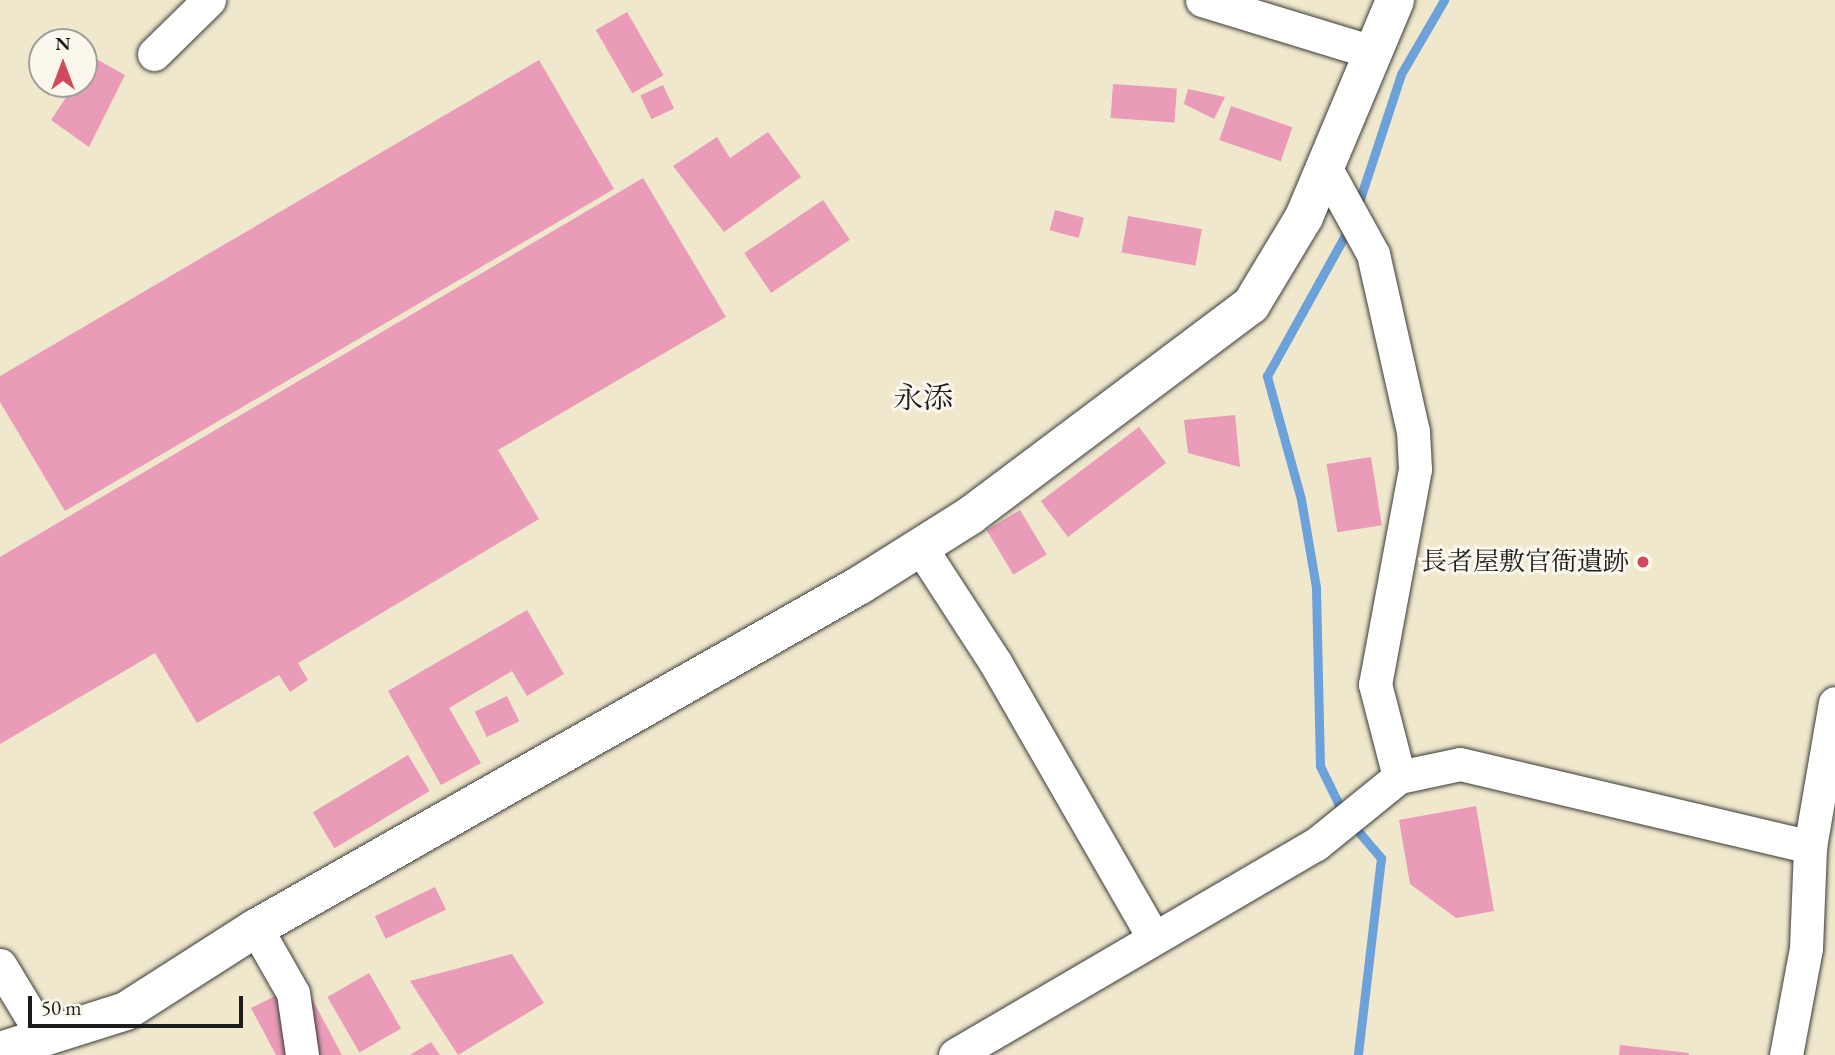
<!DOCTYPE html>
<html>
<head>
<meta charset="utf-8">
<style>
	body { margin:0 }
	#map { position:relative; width:1835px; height:1055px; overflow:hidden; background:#efe8cd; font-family:"EB Garamond","Noto Serif JP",serif }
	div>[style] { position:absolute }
	.stream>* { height:9px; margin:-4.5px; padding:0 4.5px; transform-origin:4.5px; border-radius:4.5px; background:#6ca1d9 }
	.building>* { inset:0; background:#e99bb7; transform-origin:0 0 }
	.roads { filter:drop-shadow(0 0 2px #3c3b37) drop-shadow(0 0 2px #3c3b37) }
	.minor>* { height:33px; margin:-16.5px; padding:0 16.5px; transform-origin:16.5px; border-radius:16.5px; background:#fff }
	.tertiary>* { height:38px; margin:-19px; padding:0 19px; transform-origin:19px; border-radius:19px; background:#fff }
	.dots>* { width:19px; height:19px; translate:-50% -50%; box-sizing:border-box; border:4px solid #fbf7ec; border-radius:50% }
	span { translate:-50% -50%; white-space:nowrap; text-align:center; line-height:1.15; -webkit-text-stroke:6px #fbf7ec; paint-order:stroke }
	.poi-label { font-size:26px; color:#1c1c1c }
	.right { translate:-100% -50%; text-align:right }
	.quarter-label { font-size:30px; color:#1c1c1c }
	.north { position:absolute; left:28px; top:28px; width:70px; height:70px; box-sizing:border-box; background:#fbf7ec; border:2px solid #a29f99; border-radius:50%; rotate:0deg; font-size:19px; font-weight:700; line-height:28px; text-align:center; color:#1c1c1c }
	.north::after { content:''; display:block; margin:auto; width:24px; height:32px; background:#d1495b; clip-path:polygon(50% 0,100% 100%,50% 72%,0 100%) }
	.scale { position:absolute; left:28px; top:996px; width:215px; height:32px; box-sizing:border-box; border:4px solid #1c1c1c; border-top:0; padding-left:9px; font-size:21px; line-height:24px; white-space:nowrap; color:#1c1c1c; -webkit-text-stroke:5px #fbf7ec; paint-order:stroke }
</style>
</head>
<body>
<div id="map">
	<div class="stream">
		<i style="left:1357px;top:208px;width:141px;rotate:-71.8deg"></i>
		<i style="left:1401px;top:74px;width:86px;rotate:-59.8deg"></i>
		<i style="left:1343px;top:813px;width:52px;rotate:-116.1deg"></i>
		<i style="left:1320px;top:766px;width:179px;rotate:-91.3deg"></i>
		<i style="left:1316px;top:587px;width:89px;rotate:-99.7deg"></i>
		<i style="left:1301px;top:499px;width:128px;rotate:-105.5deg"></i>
		<i style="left:1267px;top:376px;width:169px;rotate:-61deg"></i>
		<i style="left:1352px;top:824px;width:45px;rotate:49.5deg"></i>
		<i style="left:1381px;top:858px;width:198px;rotate:96.7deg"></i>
	</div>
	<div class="building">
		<i style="left:627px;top:12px;width:73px;height:36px;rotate:60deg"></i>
		<i style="clip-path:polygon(91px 56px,125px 75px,89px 147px,51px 120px,75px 84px,84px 84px)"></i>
		<i style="clip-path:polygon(539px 60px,614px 189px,65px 511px,0 402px,0 376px)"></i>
		<i style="left:1113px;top:84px;width:64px;height:34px;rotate:4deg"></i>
		<i style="left:663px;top:85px;width:26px;height:25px;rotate:65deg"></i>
		<i style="clip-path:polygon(1188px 89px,1225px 97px,1214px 119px,1184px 104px)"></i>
		<i style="left:1231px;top:106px;width:65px;height:36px;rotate:19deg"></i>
		<i style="clip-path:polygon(768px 132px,801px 177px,724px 232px,673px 166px,717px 137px,730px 158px)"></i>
		<i style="clip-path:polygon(643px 178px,726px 317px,498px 450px,539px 519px,298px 663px,308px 680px,290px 692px,279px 675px,197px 723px,155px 653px,0 744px,0 557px)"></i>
		<i style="left:823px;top:200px;width:48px;height:95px;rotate:56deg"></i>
		<i style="left:1055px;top:210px;width:30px;height:21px;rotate:15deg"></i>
		<i style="left:1128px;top:216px;width:75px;height:37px;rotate:10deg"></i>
		<i style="clip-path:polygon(1235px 415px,1240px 467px,1188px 453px,1184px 420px)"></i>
		<i style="left:1139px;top:427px;width:45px;height:123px;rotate:53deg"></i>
		<i style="left:1371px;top:457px;width:69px;height:45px;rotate:81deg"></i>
		<i style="left:1020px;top:510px;width:52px;height:39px;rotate:59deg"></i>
		<i style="clip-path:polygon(527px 610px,564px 674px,527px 696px,512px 671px,449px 708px,481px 763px,441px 785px,388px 691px)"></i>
		<i style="left:507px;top:696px;width:28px;height:36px;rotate:64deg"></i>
		<i style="left:408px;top:755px;width:42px;height:111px;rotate:59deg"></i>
		<i style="clip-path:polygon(1476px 806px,1494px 911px,1456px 918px,1410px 884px,1399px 820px)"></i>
		<i style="left:435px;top:887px;width:25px;height:67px;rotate:64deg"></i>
		<i style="clip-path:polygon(512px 954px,544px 1003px,458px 1055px,410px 981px)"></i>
		<i style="left:369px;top:973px;width:64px;height:48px;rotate:60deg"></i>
		<i style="clip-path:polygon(303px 982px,342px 1055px,276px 1055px,251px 1008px)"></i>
		<i style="clip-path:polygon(431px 1042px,440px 1055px,410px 1055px)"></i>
		<i style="clip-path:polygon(1620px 1045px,1689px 1053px,1689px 1055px,1619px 1055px)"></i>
	</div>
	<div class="roads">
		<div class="minor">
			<i style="left:1202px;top:0;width:178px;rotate:17deg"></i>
			<i style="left:154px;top:54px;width:77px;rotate:-44.5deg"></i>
			<i style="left:1325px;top:167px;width:99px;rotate:61.1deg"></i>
			<i style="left:1373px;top:254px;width:181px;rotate:77.3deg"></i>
			<i style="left:1413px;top:431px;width:38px;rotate:87deg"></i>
			<i style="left:1415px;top:469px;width:219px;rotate:100.5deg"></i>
			<i style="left:1375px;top:684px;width:96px;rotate:75.5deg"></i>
			<i style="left:919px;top:545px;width:140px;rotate:57deg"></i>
			<i style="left:995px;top:662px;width:319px;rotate:60.1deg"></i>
			<i style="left:256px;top:928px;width:75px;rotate:60.4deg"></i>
			<i style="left:293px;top:993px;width:63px;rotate:81.7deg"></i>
			<i style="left:0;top:965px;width:85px;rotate:58.9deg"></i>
			<i style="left:955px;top:1055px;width:417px;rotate:-30.3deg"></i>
			<i style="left:1315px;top:845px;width:108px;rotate:-39deg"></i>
			<i style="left:1399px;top:777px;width:62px;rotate:-12deg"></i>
			<i style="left:1460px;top:764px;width:360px;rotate:13.3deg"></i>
			<i style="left:1786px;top:1055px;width:109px;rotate:-79.4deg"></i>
			<i style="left:1806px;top:948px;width:101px;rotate:-87.7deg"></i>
			<i style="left:1810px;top:847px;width:146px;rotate:-80.2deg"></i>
		</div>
		<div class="tertiary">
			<i style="left:0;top:1051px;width:132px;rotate:-17.6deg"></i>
			<i style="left:126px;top:1011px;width:154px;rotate:-32.6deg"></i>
			<i style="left:256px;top:928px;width:695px;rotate:-29.59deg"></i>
			<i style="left:860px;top:585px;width:131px;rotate:-32.2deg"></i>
			<i style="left:971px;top:515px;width:350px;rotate:-36.9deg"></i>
			<i style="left:1251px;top:305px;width:103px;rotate:-58.9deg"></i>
			<i style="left:1304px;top:217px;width:235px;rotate:-67.2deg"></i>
		</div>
	</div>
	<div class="dots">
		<i style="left:1643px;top:562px;background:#d1495b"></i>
	</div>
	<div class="poi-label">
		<span class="right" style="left:1629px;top:562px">長者屋敷官衙遺跡</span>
	</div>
	<div class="quarter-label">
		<span style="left:923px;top:398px">永添</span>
	</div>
	<div class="north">N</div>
	<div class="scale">50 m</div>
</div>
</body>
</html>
